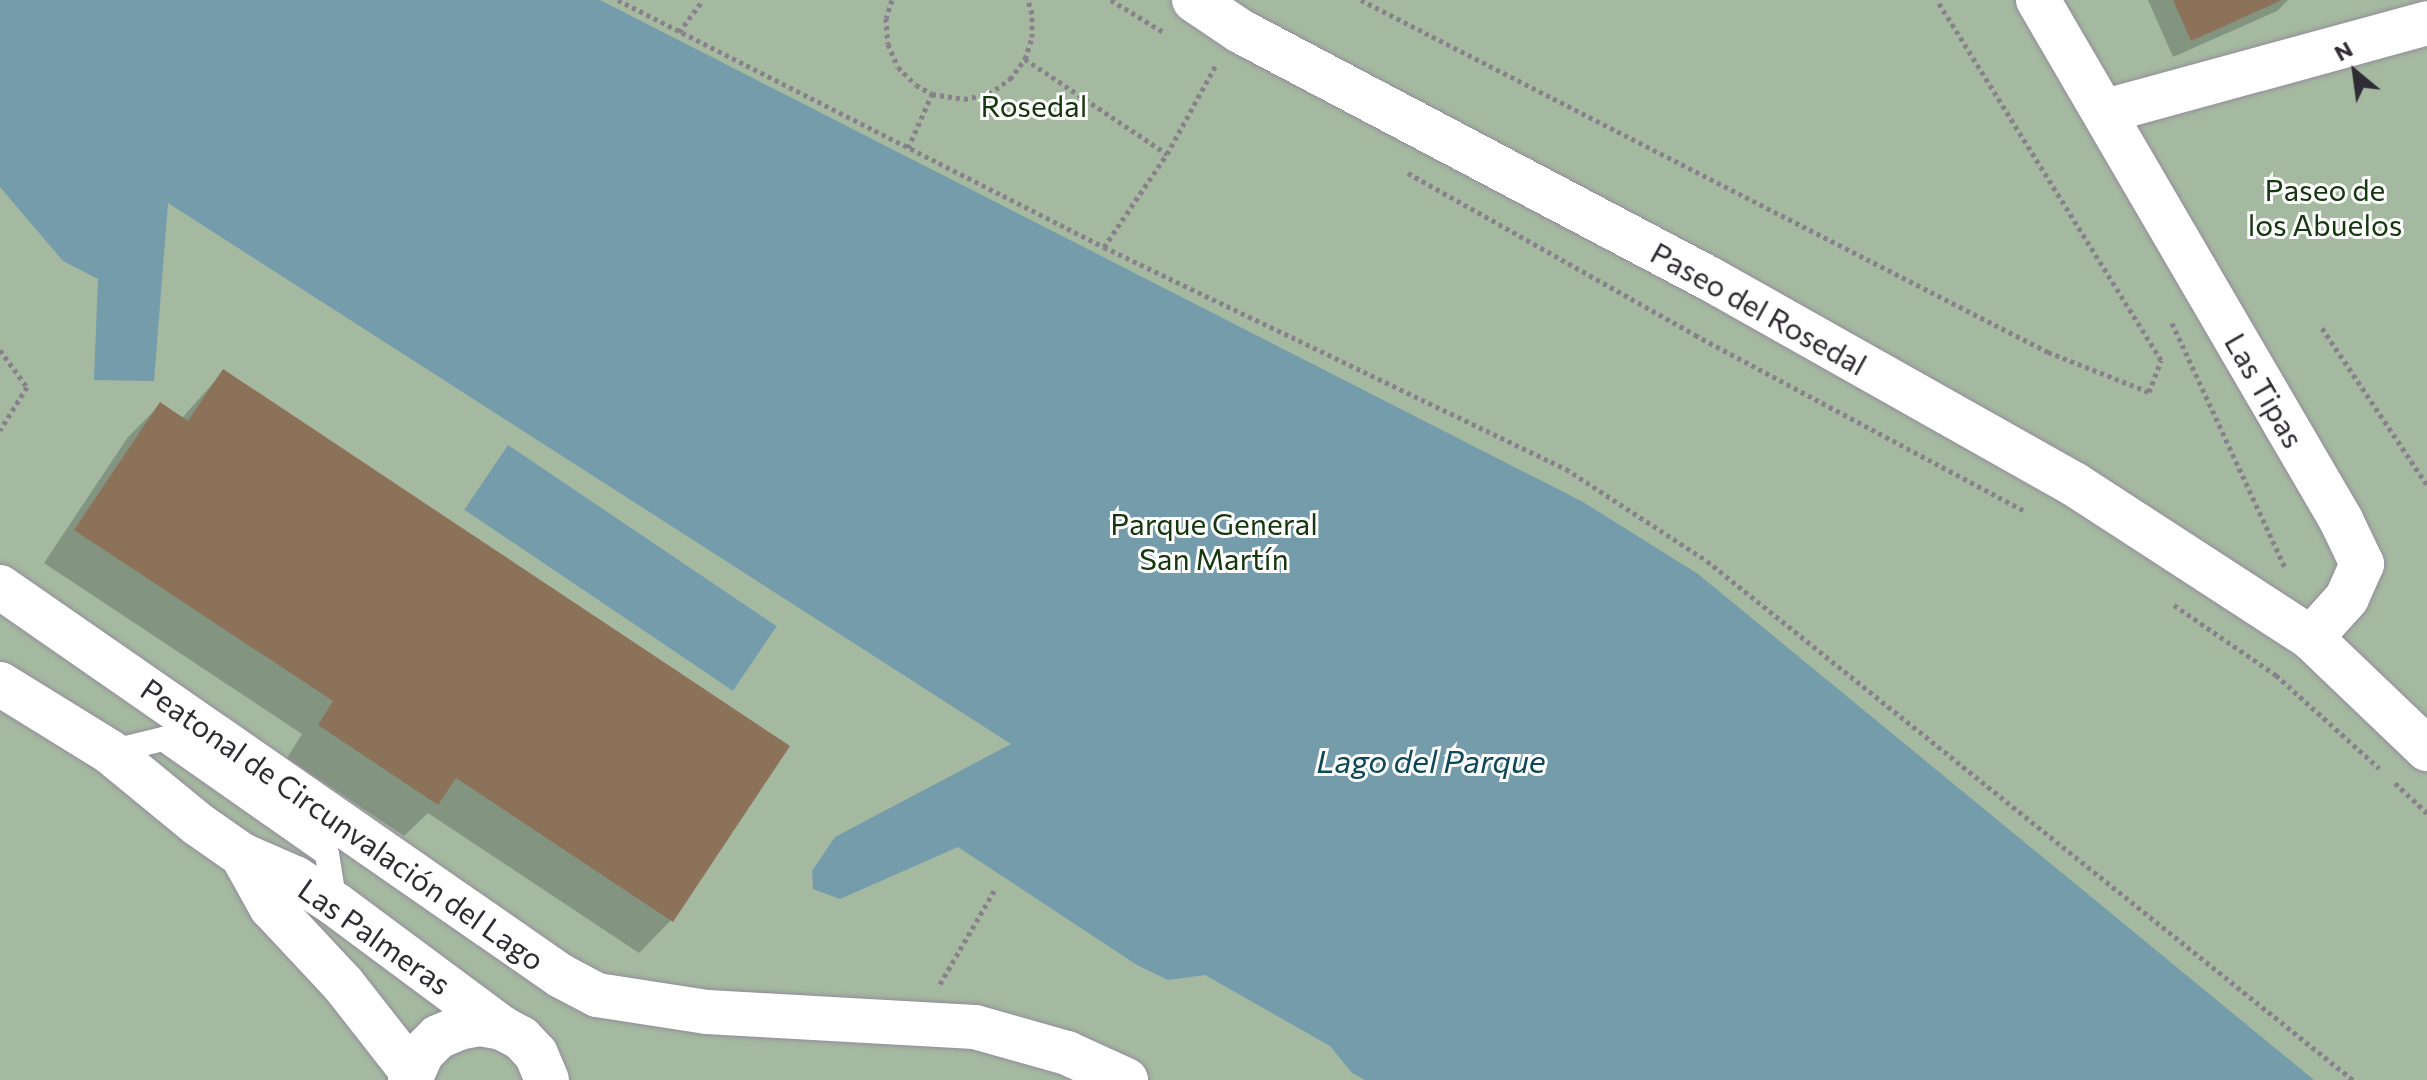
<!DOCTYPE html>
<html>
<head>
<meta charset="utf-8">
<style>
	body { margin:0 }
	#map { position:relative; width:2427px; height:1080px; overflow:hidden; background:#ebe1f1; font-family:Commissioner,sans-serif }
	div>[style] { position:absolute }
	.green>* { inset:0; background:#a4b9a0; transform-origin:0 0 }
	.water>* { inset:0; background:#749cab; transform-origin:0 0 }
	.shadow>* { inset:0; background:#0003 }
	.building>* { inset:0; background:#8c7259 }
	.path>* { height:5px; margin-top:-2.5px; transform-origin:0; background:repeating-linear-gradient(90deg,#88818c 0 4px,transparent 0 8px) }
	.roads { filter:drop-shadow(0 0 2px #948b9a) drop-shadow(0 0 2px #948b9a) }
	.lane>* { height:24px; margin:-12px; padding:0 12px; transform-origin:12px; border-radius:12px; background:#fff }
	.street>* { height:44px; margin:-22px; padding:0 22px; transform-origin:22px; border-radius:22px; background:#fff }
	span { translate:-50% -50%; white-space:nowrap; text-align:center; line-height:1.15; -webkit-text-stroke:6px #fff; paint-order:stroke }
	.park-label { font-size:30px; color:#14370d }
	.street-label { font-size:30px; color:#302c33 }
	.water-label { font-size:32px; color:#0d4859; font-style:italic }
	.north { position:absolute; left:2315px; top:32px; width:80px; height:80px; -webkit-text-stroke:6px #fff; paint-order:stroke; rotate:331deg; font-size:22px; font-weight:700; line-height:32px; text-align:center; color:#302c33 }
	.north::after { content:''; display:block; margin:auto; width:28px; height:36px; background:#302c33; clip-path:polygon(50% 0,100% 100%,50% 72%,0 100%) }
</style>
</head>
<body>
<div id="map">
	<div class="green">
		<i style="left:0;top:0;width:2427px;height:1080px"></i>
	</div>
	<div class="water">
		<i style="clip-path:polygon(0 0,600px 0,1583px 502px,1698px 574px,2314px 1080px,1365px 1080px,1352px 1073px,1330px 1046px,1205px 975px,1168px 980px,1137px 965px,958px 847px,840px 899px,813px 889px,812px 871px,835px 837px,1011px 744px,168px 203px,154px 381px,94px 380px,98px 279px,63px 261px,0 187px)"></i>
		<i style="left:508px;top:445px;width:324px;height:78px;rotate:34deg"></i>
	</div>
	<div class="shadow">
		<i style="clip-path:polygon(2148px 0,2288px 0,2277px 11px,2173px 57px)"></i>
		<i style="clip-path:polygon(223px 372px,671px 920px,639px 953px,428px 813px,404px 836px,287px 758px,302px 734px,44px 563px,128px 437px,160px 405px,181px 419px)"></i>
	</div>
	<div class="building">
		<i style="clip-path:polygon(2173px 0,2282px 0,2191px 41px)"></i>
		<i style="clip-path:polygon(223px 369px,790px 746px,673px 922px,456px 778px,438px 805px,318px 725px,333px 701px,74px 530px,160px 402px,188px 421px)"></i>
	</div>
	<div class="path">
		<i style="left:618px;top:0;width:545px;rotate:26.94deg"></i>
		<i style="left:1104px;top:247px;width:513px;rotate:25.67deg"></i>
		<i style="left:1566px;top:469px;width:168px;rotate:33.1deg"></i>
		<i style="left:1707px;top:561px;width:829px;rotate:38.78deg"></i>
		<i style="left:892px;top:0;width:19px;rotate:108deg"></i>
		<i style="left:886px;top:18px;width:26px;rotate:86deg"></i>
		<i style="left:888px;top:44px;width:25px;rotate:67deg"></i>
		<i style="left:898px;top:67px;width:25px;rotate:45deg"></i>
		<i style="left:916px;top:85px;width:18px;rotate:29deg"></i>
		<i style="left:932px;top:94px;width:32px;rotate:9deg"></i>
		<i style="left:964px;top:99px;width:25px;rotate:-11deg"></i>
		<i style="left:989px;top:94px;width:26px;rotate:-36deg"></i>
		<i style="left:1010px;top:79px;width:25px;rotate:-53deg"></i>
		<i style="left:1025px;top:59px;width:23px;rotate:-72deg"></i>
		<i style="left:1032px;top:37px;width:23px;rotate:-90deg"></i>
		<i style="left:1032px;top:14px;width:15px;rotate:-106deg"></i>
		<i style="left:1111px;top:0;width:61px;rotate:31.6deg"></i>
		<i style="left:1361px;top:0;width:772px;rotate:27.13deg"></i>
		<i style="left:2048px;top:352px;width:109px;rotate:21.6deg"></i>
		<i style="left:2149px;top:392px;width:34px;rotate:-69deg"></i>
		<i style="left:2161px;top:360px;width:424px;rotate:-121.9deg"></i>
		<i style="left:679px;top:32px;width:40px;rotate:-53deg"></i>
		<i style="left:1025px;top:59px;width:171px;rotate:33.8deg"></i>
		<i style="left:908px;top:148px;width:59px;rotate:-66deg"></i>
		<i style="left:1408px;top:173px;width:330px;rotate:29.4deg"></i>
		<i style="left:1695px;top:335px;width:376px;rotate:28.1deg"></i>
		<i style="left:1104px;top:247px;width:112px;rotate:-55.9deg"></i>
		<i style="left:1167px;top:154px;width:102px;rotate:-61.2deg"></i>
		<i style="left:2172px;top:323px;width:270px;rotate:65.2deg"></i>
		<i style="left:2322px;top:328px;width:189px;rotate:56.2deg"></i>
		<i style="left:0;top:350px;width:46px;rotate:53.9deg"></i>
		<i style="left:27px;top:387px;width:51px;rotate:122.1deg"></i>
		<i style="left:2174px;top:605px;width:124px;rotate:34.5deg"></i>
		<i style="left:2276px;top:675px;width:139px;rotate:42.1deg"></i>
		<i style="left:2395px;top:783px;width:44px;rotate:43.2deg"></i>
		<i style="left:940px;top:984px;width:108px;rotate:-59.9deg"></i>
	</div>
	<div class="roads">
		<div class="lane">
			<i style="left:110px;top:752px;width:55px;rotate:-13.8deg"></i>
			<i style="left:163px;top:739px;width:200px;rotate:35deg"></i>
			<i style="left:327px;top:854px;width:51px;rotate:80.9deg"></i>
		</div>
		<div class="street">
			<i style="left:1194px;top:0;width:55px;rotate:34deg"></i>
			<i style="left:1240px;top:31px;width:531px;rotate:27.82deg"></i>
			<i style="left:1710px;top:279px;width:418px;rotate:29.4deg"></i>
			<i style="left:2074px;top:484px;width:283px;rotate:33deg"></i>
			<i style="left:2311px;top:638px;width:161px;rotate:43.7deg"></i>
			<i style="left:2038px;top:0;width:602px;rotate:59.77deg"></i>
			<i style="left:2341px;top:520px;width:49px;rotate:64.5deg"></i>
			<i style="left:2362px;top:564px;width:37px;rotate:114deg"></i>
			<i style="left:2347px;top:598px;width:54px;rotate:132deg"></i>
			<i style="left:2106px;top:111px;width:333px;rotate:-15.3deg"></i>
			<i style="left:0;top:587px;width:683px;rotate:34.74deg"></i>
			<i style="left:561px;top:976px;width:41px;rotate:27.8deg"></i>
			<i style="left:597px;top:995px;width:111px;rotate:8.8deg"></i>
			<i style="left:707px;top:1012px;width:268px;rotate:3.2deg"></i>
			<i style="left:975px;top:1027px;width:96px;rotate:15.8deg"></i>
			<i style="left:1067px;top:1053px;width:65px;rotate:24.6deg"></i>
			<i style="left:0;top:684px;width:129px;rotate:31.7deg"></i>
			<i style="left:110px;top:752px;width:115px;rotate:39.4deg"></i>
			<i style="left:199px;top:825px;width:52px;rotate:34.9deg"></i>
			<i style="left:242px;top:855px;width:58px;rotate:23.5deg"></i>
			<i style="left:295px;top:878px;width:48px;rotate:33deg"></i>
			<i style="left:335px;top:904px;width:208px;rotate:36.6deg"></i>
			<i style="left:242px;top:855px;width:60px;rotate:60.9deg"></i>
			<i style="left:271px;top:907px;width:105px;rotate:46.9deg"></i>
			<i style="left:343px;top:984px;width:112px;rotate:51.9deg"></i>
			<i style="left:410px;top:1080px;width:30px;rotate:-66deg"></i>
			<i style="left:422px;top:1053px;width:23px;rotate:-45deg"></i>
			<i style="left:438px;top:1037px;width:23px;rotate:-23deg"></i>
			<i style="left:459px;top:1028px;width:21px;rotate:-11deg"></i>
			<i style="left:480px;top:1024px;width:22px;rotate:10deg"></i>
			<i style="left:502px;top:1028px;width:21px;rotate:28deg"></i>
			<i style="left:521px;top:1038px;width:22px;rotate:47deg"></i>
			<i style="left:536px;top:1054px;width:28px;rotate:67deg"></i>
		</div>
	</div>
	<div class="park-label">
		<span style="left:1034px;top:105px">Rosedal</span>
		<span style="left:2325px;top:206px">Paseo de<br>los Abuelos</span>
		<span style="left:1214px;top:540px">Parque General<br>San Martín</span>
	</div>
	<div class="street-label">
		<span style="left:1759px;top:308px;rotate:29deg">Paseo del Rosedal</span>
		<span style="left:2265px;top:390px;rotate:60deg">Las Tipas</span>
		<span style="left:343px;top:824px;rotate:35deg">Peatonal de Circunvalación del Lago</span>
		<span style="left:375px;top:936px;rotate:35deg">Las Palmeras</span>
	</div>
	<div class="water-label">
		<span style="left:1431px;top:760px">Lago del Parque</span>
	</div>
	<div class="north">N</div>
</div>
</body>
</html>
